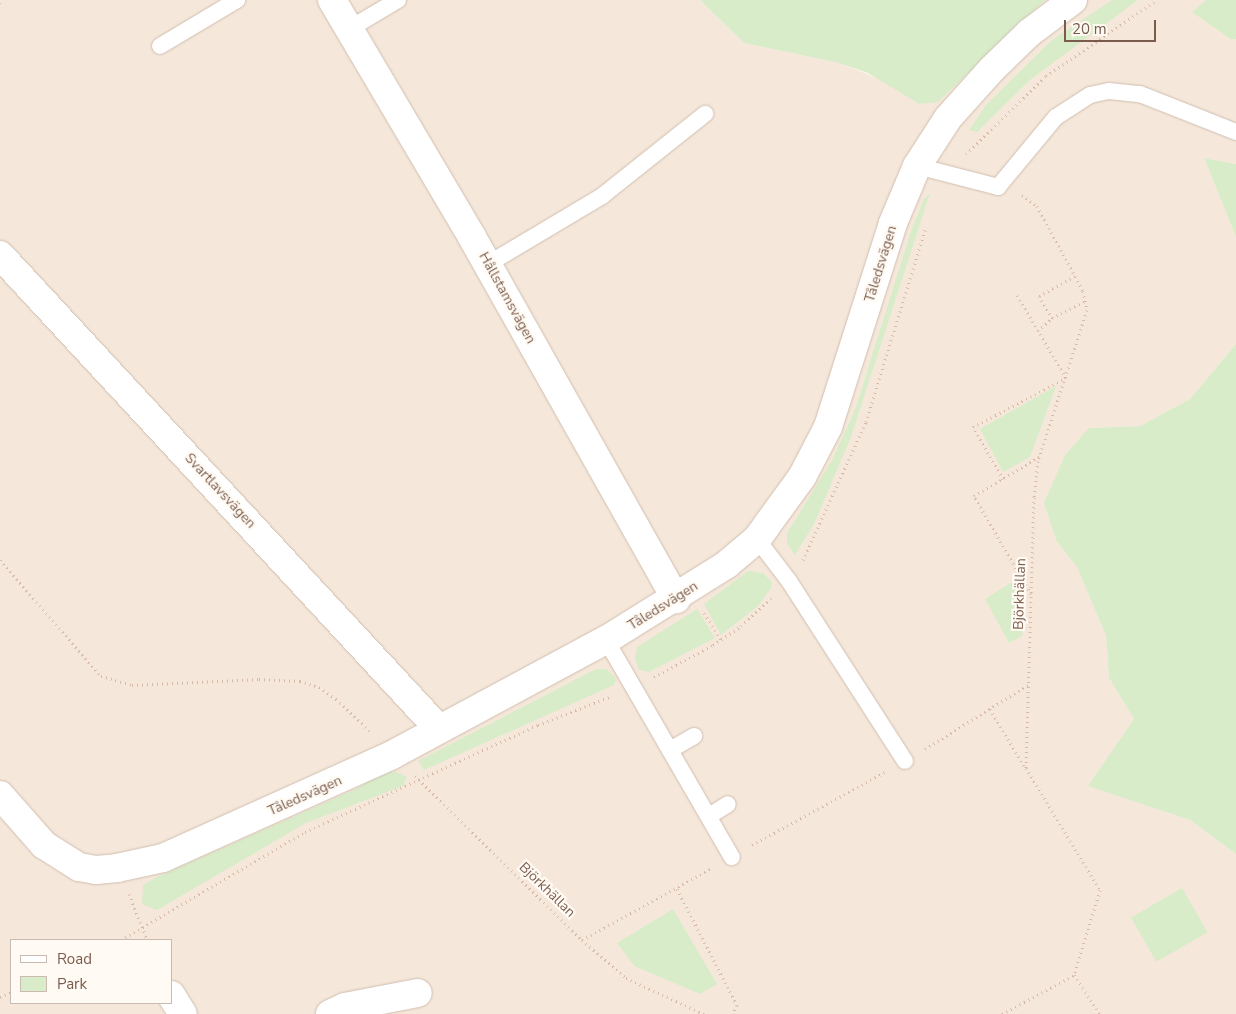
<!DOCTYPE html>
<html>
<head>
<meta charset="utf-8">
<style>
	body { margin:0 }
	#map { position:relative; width:1236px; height:1014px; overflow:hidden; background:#fdf6ec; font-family:"Nunito Sans",sans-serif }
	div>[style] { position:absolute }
	.residential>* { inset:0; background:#f5e8da }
	.green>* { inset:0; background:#d8ecc9; transform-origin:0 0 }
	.path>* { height:3px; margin-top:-1.5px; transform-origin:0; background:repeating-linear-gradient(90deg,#d9b8a5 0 1px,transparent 0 5px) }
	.roads { filter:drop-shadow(0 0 1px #d1beb0) drop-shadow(0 0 1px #d1beb0) }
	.lane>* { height:16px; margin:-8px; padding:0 8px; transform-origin:8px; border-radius:8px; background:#fff }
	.street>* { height:28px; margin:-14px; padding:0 14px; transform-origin:14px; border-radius:14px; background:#fff }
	span { translate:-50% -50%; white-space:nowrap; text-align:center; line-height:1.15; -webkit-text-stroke:4.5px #fffaf3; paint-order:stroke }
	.street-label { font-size:14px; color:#7a5c4d }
	.legend { position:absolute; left:10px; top:939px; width:162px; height:65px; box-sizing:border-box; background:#fffaf3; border:1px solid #cabbb1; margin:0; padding:6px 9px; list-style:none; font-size:15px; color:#7a5c4d }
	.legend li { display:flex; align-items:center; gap:10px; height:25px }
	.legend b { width:25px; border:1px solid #cabbb1 }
	.scale { position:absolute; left:1064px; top:20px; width:92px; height:22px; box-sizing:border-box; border:2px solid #7a5c4d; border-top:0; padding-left:6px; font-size:15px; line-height:18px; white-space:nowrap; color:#7a5c4d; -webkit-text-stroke:4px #fffaf3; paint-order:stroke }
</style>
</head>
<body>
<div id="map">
	<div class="residential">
		<i style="clip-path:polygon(evenodd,0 0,700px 0,744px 43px,839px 63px,938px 102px,1045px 0,1206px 0,1193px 12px,1232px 40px,1236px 39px,1236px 164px,1204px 158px,1236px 237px,1236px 344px,1190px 399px,1140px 426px,1089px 428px,1057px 542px,1077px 567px,1106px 636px,1109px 678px,1134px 719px,1089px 786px,1190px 820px,1236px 854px,1236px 1014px,0 1014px,0 0,11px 940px,171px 940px,171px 1003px,11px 1003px,11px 940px)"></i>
	</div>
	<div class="green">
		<i style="clip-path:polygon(700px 0,1045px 0,938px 102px,919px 104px,868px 73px,839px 63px,744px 43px)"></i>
		<i style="clip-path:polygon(1112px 0,1138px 0,1031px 79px,977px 132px,969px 130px,986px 105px,1052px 40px)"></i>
		<i style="clip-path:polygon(1206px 0,1236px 0,1236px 39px,1232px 40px,1192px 12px)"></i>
		<i style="clip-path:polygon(1204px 158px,1236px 164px,1236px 237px)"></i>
		<i style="clip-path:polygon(930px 193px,851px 437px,815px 522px,795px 555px,787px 544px,787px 533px,832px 460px,855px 410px,911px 231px,924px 199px)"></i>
		<i style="clip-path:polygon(1236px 344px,1236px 854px,1190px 820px,1088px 786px,1134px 719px,1109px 678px,1106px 636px,1077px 567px,1057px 542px,1044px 503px,1065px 455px,1089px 428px,1140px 426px,1190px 399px)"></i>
		<i style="clip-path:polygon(1056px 386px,1030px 457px,1003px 472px,980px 429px)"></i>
		<i style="clip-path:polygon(748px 571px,763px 573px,772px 582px,771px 588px,758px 606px,721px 635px,704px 604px)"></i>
		<i style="clip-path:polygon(1017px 579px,1026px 594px,1022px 636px,1009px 643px,985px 599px)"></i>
		<i style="clip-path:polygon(697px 609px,715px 638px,649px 672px,639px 670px,635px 659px,637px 647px)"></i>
		<i style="clip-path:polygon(596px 669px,606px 669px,611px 673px,616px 679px,614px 685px,424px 770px,418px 761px)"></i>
		<i style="clip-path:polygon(396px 772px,407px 777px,403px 786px,306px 823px,157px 910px,142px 904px,143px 885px,157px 877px,354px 790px,384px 773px)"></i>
		<i style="left:1182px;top:888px;width:51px;height:59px;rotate:60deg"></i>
		<i style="clip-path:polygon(673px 909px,717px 984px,700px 994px,634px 966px,617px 943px)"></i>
	</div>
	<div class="path">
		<i style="left:0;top:3px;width:4px;rotate:-45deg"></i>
		<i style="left:966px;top:154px;width:112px;rotate:-44.3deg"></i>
		<i style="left:1046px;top:76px;width:135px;rotate:-34.4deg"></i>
		<i style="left:1022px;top:195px;width:19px;rotate:36deg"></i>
		<i style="left:1037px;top:206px;width:97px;rotate:61.6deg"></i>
		<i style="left:1083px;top:291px;width:19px;rotate:78deg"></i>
		<i style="left:1087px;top:310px;width:159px;rotate:108deg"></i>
		<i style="left:1038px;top:461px;width:36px;rotate:96deg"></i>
		<i style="left:1034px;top:497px;width:271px;rotate:91.7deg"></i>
		<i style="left:1026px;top:768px;width:143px;rotate:58.8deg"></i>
		<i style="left:1100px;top:890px;width:89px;rotate:107deg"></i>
		<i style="left:1074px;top:975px;width:47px;rotate:56.3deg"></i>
		<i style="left:1075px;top:276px;width:41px;rotate:150.9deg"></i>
		<i style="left:1039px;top:296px;width:26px;rotate:59deg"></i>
		<i style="left:1052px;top:318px;width:37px;rotate:-27deg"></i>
		<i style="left:1038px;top:331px;width:19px;rotate:-43deg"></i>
		<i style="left:1003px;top:479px;width:60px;rotate:-120deg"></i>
		<i style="left:973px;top:427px;width:105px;rotate:-27.8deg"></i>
		<i style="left:1066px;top:378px;width:96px;rotate:-120.6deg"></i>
		<i style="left:0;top:560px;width:154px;rotate:49deg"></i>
		<i style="left:101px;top:676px;width:32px;rotate:16deg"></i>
		<i style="left:132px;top:685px;width:127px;rotate:-2.7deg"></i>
		<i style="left:259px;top:679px;width:41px;rotate:2.8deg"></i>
		<i style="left:300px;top:681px;width:20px;rotate:18deg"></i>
		<i style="left:319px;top:687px;width:21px;rotate:35deg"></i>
		<i style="left:336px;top:699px;width:50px;rotate:43.4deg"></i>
		<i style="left:803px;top:560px;width:152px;rotate:-65.5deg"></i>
		<i style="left:866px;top:422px;width:204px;rotate:-72.9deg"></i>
		<i style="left:1031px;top:594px;width:113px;rotate:-120.2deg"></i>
		<i style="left:974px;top:496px;width:76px;rotate:-31deg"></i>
		<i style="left:704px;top:613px;width:31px;rotate:57deg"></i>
		<i style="left:654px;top:677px;width:67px;rotate:-28.5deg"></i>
		<i style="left:713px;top:645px;width:34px;rotate:-34deg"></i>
		<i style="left:741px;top:626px;width:42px;rotate:-43.1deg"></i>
		<i style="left:990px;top:709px;width:69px;rotate:59.3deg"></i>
		<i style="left:925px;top:749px;width:121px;rotate:-31.9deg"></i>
		<i style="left:415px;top:776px;width:234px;rotate:44.5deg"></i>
		<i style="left:582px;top:940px;width:58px;rotate:40.8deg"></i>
		<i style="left:626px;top:978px;width:86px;rotate:24.8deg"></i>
		<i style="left:752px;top:845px;width:152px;rotate:-28.8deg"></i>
		<i style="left:677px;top:889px;width:131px;rotate:62.7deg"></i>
		<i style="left:737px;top:1005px;width:10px;rotate:114deg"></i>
		<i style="left:129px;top:894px;width:49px;rotate:68.6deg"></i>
		<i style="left:121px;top:940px;width:213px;rotate:-30.4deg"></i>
		<i style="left:305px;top:832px;width:256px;rotate:-24.7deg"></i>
		<i style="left:538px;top:725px;width:79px;rotate:-21.4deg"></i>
		<i style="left:582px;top:940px;width:149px;rotate:-29deg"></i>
		<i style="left:0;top:997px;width:12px;rotate:-24deg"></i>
		<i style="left:1002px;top:1014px;width:82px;rotate:-28.4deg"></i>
	</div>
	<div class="roads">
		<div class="lane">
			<i style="left:349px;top:29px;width:57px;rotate:-30.6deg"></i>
			<i style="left:160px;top:46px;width:90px;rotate:-30.9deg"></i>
			<i style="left:917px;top:166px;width:84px;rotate:14.5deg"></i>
			<i style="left:998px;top:187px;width:91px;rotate:-50.4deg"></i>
			<i style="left:1056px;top:117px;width:40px;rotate:-32.9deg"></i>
			<i style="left:1090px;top:95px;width:19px;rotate:-12deg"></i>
			<i style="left:1109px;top:91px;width:31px;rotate:6deg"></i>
			<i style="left:1140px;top:94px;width:103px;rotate:21.6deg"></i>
			<i style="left:488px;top:264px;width:133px;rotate:-30.8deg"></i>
			<i style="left:602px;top:196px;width:132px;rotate:-38.5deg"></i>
			<i style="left:757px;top:539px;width:53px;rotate:52.7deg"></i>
			<i style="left:789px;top:581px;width:214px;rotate:57.2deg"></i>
			<i style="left:606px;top:640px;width:251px;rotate:59.9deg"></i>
			<i style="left:670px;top:750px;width:28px;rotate:-30deg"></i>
			<i style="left:709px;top:816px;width:22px;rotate:-32deg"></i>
		</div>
		<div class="street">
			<i style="left:332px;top:0;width:275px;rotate:59.4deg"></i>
			<i style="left:472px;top:237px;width:416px;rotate:60.6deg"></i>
			<i style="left:0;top:255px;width:646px;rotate:47.2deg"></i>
			<i style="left:0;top:795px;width:67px;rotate:48.7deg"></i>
			<i style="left:44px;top:845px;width:41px;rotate:32.2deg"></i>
			<i style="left:79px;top:867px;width:17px;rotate:10deg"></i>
			<i style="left:96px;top:870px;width:21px;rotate:-5deg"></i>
			<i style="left:117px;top:868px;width:47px;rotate:-12.3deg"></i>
			<i style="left:163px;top:858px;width:251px;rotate:-24.2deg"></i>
			<i style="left:392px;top:755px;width:243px;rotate:-28.3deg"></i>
			<i style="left:606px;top:640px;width:142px;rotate:-32deg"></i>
			<i style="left:726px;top:565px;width:40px;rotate:-40deg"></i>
			<i style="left:757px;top:539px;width:17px;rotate:-54deg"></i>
			<i style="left:767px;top:525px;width:59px;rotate:-53.9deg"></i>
			<i style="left:802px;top:477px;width:56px;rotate:-62.5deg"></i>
			<i style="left:828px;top:427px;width:214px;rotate:-72.3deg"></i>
			<i style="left:893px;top:223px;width:62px;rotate:-67.2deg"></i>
			<i style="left:917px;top:166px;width:57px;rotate:-57.1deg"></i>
			<i style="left:948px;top:118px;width:66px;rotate:-48.1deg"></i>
			<i style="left:992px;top:69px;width:52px;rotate:-44.2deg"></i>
			<i style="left:1029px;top:33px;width:55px;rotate:-36.9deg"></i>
			<i style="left:171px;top:995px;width:22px;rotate:58deg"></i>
			<i style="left:330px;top:1014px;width:17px;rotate:-25deg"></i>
			<i style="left:345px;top:1007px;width:74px;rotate:-10.9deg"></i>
		</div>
	</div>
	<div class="street-label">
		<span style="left:881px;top:264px;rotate:-73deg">Tåledsvägen</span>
		<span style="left:507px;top:298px;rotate:61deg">Hållstamsvägen</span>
		<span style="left:220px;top:491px;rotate:47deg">Svartlavsvägen</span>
		<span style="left:1020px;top:594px;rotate:-88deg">Björkhällan</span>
		<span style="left:663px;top:606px;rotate:-32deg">Tåledsvägen</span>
		<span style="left:305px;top:796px;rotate:-24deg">Tåledsvägen</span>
		<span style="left:547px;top:890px;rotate:44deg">Björkhällan</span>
	</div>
	<ul class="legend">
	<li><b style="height:6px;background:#fff"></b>Road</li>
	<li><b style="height:14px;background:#d8ecc9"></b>Park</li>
	</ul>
	<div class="scale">20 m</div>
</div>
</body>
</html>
